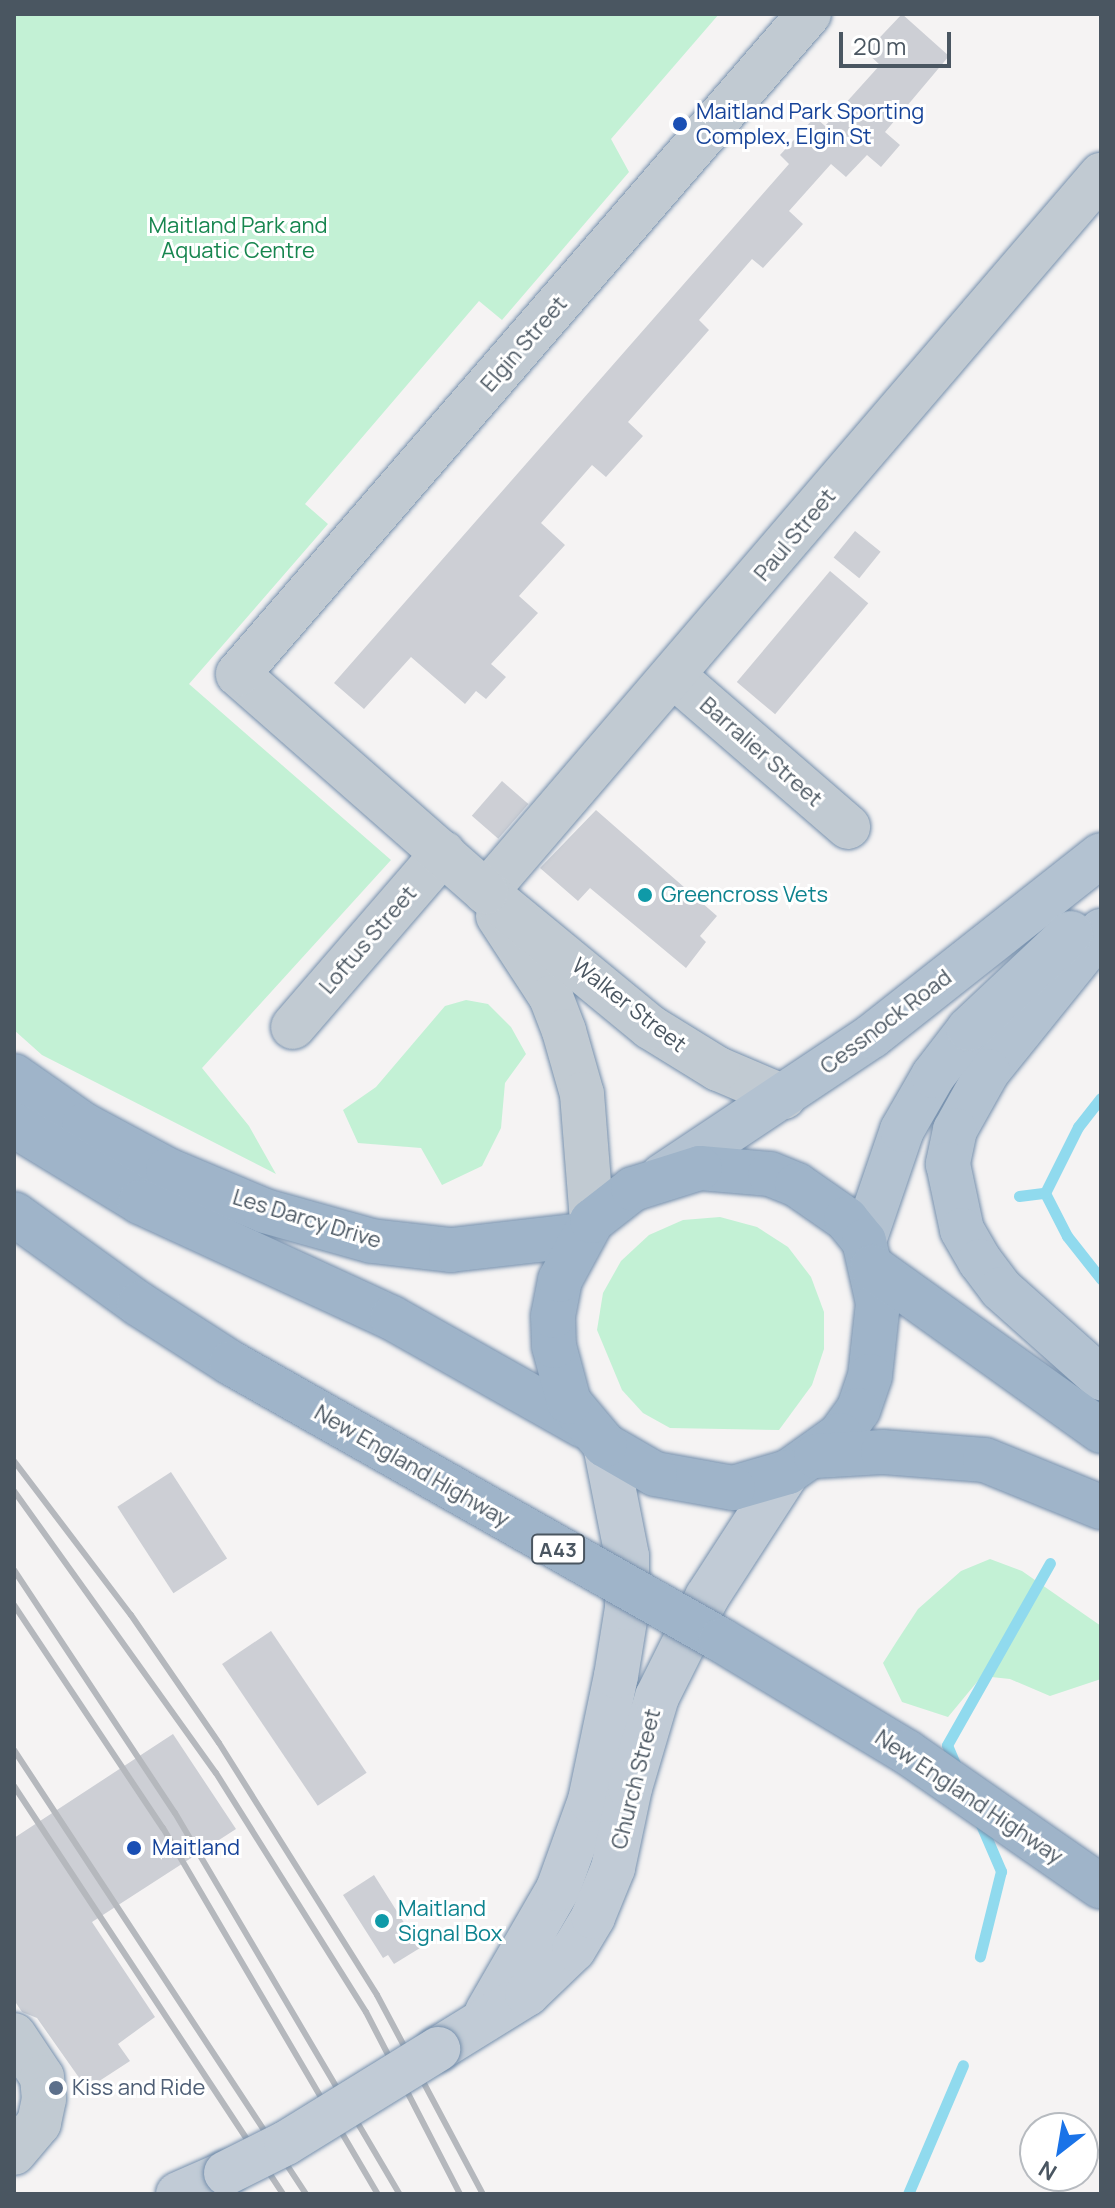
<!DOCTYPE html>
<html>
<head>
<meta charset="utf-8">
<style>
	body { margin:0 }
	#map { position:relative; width:1115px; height:2208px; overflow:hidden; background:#f5f3f3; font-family:Manrope,sans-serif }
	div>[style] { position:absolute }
	.green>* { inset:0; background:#c3f1d5 }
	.stream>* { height:11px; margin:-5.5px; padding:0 5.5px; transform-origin:5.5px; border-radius:5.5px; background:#90daee }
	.building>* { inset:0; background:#cdcfd5; transform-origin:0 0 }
	.roads { filter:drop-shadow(0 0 2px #7690ad) drop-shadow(0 0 2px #7690ad) }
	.minor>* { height:44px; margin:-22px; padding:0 22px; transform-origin:22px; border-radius:22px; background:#c1cad2 }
	.secondary>* { height:44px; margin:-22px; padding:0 22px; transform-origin:22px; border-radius:22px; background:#c1cbd6 }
	.primary>* { height:44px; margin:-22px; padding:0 22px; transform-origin:22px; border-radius:22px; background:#b3c2d1 }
	.trunk>* { height:44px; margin:-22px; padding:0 22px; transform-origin:22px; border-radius:22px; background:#9fb4c9 }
	.rail>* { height:6px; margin:-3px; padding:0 3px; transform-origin:3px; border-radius:3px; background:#b5b8bd }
	.bridges { filter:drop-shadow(0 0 2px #7690ad) drop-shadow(0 0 2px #7690ad) }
	.secondary-bridge>* { height:44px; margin:-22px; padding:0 22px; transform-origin:22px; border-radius:22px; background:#c1cbd6 }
	.trunk-bridge>* { height:44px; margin:-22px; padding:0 22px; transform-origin:22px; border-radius:22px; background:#9fb4c9 }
	.dots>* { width:22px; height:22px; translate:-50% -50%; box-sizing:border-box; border:4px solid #fff; border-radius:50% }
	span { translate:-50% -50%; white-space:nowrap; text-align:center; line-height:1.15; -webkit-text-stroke:6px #fff; paint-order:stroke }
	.shield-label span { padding:2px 6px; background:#fff; border:2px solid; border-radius:6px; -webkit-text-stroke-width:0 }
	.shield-label { font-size:20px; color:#4a5661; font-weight:700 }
	.transit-label { font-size:22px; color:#164399 }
	.left { translate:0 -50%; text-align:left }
	.park-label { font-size:22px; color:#17864f }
	.street-label { font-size:22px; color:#4a5661 }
	.culture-label { font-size:22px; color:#0d838f }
	.service-label { font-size:22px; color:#4e5e75 }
	.frame { position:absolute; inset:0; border:16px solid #4a5661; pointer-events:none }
	.north { position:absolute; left:1019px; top:2112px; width:80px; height:80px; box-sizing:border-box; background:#fff; border:2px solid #b7bbc0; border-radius:50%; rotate:211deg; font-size:22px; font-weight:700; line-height:32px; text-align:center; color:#4a5661 }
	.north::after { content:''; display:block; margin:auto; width:28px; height:36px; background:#1a73e8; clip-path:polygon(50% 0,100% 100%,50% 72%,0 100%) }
	.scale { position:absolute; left:839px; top:32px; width:112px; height:36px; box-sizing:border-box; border:4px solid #4a5661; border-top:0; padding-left:10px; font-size:24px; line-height:28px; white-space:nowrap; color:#4a5661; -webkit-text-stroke:6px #fff; paint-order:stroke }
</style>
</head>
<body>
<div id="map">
	<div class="green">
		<i style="clip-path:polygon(14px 14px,719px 14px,611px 139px,629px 172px,502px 320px,479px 301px,305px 504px,328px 524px,189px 684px,391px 860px,202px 1068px,249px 1126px,276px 1174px,42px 1055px,14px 1030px)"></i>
		<i style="clip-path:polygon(466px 1000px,488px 1004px,511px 1027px,526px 1054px,505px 1083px,501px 1128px,482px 1166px,442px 1185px,421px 1148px,358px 1143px,343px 1110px,376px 1087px,445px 1006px)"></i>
		<i style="clip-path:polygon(720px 1217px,757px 1227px,788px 1247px,811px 1277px,824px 1312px,824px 1349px,812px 1385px,779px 1430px,670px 1428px,643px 1413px,622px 1390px,597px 1330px,603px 1293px,621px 1261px,649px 1235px,683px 1220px)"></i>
		<i style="clip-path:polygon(990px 1559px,1022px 1571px,1101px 1626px,1101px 1679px,1050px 1696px,1010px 1679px,982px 1676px,948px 1717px,902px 1702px,883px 1663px,897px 1641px,918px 1609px,961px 1571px)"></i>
	</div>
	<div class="stream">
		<i style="left:1045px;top:1193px;width:48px;rotate:62.9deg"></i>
		<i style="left:1067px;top:1236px;width:55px;rotate:51.7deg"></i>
		<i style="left:1019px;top:1196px;width:26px;rotate:-7deg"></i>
		<i style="left:1045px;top:1193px;width:74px;rotate:-63.4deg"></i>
		<i style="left:1078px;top:1127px;width:37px;rotate:-52deg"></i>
		<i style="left:958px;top:1771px;width:28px;rotate:-113deg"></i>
		<i style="left:947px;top:1745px;width:209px;rotate:-60.5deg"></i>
		<i style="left:979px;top:1820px;width:56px;rotate:66.7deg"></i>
		<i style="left:1001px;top:1871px;width:88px;rotate:103.9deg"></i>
		<i style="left:908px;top:2194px;width:140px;rotate:-66.9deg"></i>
	</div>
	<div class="building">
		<i style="clip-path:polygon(902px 14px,949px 56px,885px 132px,900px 145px,881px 167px,867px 155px,846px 177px,831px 164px,789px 211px,803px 224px,763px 268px,752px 259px,699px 320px,709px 330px,628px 422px,643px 436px,606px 477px,592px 465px,541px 523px,565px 545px,519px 596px,538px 613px,491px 664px,506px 677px,486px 699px,476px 691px,465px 704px,411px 657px,364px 709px,334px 683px,789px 164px,780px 155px,815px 117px,825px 126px,880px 65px,866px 52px)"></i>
		<i style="left:855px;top:531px;width:33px;height:34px;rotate:39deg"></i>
		<i style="left:830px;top:571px;width:50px;height:145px;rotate:40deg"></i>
		<i style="left:502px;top:781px;width:35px;height:46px;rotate:41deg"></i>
		<i style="clip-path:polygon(596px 810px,717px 916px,700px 936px,706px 942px,686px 968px,590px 888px,578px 901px,540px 868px)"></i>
		<i style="left:171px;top:1472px;width:103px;height:64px;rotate:57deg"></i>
		<i style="left:271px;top:1631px;width:171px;height:59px;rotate:56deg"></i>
		<i style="clip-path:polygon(173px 1734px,236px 1829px,92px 1922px,155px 2017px,118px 2044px,130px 2061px,87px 2089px,37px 2018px,22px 2012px,14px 2000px,14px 1838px)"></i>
		<i style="clip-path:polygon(374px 1875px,420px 1948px,394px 1964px,388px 1955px,383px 1958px,343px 1895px)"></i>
	</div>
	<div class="roads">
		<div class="minor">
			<i style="left:675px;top:677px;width:229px;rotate:40.9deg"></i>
			<i style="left:486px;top:892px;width:945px;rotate:-49.38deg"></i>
			<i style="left:498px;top:916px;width:97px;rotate:56.8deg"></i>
			<i style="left:551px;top:997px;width:36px;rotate:69deg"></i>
			<i style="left:564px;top:1031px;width:66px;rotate:74.1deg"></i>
			<i style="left:582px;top:1094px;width:127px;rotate:85.5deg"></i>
			<i style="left:293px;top:1027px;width:230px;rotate:-49.2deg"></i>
			<i style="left:784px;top:1097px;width:72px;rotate:-157deg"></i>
			<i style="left:718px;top:1069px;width:80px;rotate:-148.3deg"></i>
			<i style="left:650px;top:1027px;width:212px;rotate:-140.5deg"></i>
			<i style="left:486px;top:892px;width:330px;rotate:-138.7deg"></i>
			<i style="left:238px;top:674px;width:873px;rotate:-49.14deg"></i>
			<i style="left:14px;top:2035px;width:50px;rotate:56.3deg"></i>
			<i style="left:42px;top:2077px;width:22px;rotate:85deg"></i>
			<i style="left:44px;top:2099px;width:25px;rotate:102deg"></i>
			<i style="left:39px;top:2123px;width:39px;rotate:130deg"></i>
		</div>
		<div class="secondary">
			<i style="left:487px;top:2012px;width:142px;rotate:-60deg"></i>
			<i style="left:558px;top:1889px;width:95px;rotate:-70.2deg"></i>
			<i style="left:590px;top:1800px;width:127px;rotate:-78.2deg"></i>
			<i style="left:616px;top:1676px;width:69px;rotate:-80.8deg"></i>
			<i style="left:627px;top:1608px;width:52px;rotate:-90deg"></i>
			<i style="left:627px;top:1556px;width:113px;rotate:-101.2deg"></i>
			<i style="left:438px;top:2049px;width:105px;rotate:-31.7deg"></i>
			<i style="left:527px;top:1994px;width:65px;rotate:-43.8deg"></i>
			<i style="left:574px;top:1949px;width:37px;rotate:-59deg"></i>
			<i style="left:593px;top:1917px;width:53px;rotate:-67.8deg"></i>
			<i style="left:613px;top:1868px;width:82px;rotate:-78deg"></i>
			<i style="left:630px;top:1788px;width:95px;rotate:-73.5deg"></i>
			<i style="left:657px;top:1697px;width:112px;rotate:-63.4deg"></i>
			<i style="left:707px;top:1597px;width:149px;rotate:-57.1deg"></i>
			<i style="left:178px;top:2194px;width:52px;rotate:-23.6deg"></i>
		</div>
		<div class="primary">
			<i style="left:1101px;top:931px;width:180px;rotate:128.9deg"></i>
			<i style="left:988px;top:1071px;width:68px;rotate:119.2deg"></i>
			<i style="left:955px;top:1130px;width:35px;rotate:102deg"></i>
			<i style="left:948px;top:1164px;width:67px;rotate:78deg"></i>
			<i style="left:962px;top:1230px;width:36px;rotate:60deg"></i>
			<i style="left:980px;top:1261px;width:35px;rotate:53deg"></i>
			<i style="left:1001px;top:1289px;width:134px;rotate:41.7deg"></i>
			<i style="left:662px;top:1176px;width:252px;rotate:-33.7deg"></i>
			<i style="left:872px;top:1036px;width:292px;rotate:-38.3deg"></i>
			<i style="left:864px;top:1241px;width:117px;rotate:-71.1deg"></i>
			<i style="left:902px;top:1130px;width:62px;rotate:-60.1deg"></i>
			<i style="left:933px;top:1076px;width:59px;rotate:-52.5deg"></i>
			<i style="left:969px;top:1029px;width:140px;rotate:-43.3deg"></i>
		</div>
		<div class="trunk">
			<i style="left:14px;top:1076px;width:85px;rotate:35deg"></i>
			<i style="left:84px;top:1125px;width:95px;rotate:28.2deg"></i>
			<i style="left:168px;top:1170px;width:105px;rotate:22.9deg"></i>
			<i style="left:265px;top:1211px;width:111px;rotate:15.7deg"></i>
			<i style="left:372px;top:1241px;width:80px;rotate:6.5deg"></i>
			<i style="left:451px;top:1250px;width:133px;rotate:-6.5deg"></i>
			<i style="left:14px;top:1125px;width:148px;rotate:31.4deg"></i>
			<i style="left:140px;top:1202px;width:277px;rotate:24.7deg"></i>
			<i style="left:392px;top:1318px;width:220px;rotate:29.4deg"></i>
			<i style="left:700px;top:1168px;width:70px;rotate:4.9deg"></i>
			<i style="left:770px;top:1174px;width:29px;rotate:22deg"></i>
			<i style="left:797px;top:1185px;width:60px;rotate:34.8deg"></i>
			<i style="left:846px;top:1219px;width:28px;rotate:51deg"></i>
			<i style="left:864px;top:1241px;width:64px;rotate:77.3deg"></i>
			<i style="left:878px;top:1303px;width:73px;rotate:96.3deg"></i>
			<i style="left:870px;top:1376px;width:36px;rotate:109deg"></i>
			<i style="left:858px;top:1410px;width:31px;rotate:126deg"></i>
			<i style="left:840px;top:1435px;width:64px;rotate:144.6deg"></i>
			<i style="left:788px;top:1472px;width:57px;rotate:163.8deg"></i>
			<i style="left:733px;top:1488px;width:79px;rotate:-169.8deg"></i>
			<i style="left:655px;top:1474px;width:58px;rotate:-149.9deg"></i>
			<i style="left:605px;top:1445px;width:56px;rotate:-129.9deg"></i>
			<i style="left:569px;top:1402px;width:58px;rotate:-105deg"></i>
			<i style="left:554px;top:1346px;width:30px;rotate:-92deg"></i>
			<i style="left:553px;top:1316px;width:37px;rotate:-79deg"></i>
			<i style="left:560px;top:1280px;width:67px;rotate:-61.5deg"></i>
			<i style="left:592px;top:1221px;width:52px;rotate:-38deg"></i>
			<i style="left:633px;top:1189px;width:70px;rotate:-17.4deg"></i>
			<i style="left:872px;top:1267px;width:282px;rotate:35.6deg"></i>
			<i style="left:816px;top:1456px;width:67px;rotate:-3.4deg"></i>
			<i style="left:883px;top:1452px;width:102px;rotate:4.5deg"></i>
			<i style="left:985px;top:1460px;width:125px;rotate:22.1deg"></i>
		</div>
	</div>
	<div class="rail">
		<i style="left:14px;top:1461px;width:193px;rotate:52.8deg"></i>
		<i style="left:131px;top:1615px;width:155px;rotate:55.5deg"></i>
		<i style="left:219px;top:1743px;width:297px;rotate:57.9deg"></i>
		<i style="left:377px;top:1995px;width:225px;rotate:62deg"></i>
		<i style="left:14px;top:1491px;width:347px;rotate:54.4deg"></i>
		<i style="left:216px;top:1773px;width:282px;rotate:57.9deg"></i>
		<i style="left:366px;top:2012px;width:205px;rotate:62.7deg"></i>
		<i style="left:14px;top:1570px;width:291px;rotate:56.5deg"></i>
		<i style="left:175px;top:1813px;width:442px;rotate:59.5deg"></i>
		<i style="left:14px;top:1605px;width:268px;rotate:56.3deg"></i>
		<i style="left:163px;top:1828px;width:424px;rotate:59.6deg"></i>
		<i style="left:14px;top:1750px;width:531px;rotate:56.67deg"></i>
		<i style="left:14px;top:1786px;width:489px;rotate:56.6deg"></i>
	</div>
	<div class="bridges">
		<div class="secondary-bridge">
			<i style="left:226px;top:2173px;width:67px;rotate:-26.6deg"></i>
			<i style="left:286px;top:2143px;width:179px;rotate:-31.7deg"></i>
		</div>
		<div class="trunk-bridge">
			<i style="left:14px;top:1214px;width:154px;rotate:35.8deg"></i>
			<i style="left:139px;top:1304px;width:109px;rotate:32.7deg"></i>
			<i style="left:231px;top:1363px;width:563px;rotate:29.48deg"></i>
			<i style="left:721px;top:1640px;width:217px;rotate:31.1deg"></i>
			<i style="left:907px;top:1752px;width:236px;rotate:34.8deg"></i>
		</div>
	</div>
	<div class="dots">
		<i style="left:680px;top:124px;background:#1a4fb4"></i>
		<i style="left:645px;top:895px;background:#0f9aa8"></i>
		<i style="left:134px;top:1848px;background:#1a4fb4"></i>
		<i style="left:382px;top:1921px;background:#0f9aa8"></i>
		<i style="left:56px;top:2088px;background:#5c6f8a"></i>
	</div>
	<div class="shield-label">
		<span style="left:558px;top:1549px">A43</span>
	</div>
	<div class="transit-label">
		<span class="left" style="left:696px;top:124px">Maitland Park Sporting<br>Complex, Elgin St</span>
		<span class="left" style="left:152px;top:1848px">Maitland</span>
	</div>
	<div class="park-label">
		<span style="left:238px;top:238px">Maitland Park and<br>Aquatic Centre</span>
	</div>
	<div class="street-label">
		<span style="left:524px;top:344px;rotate:-49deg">Elgin Street</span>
		<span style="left:795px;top:535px;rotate:-50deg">Paul Street</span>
		<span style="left:761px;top:752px;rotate:41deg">Barralier Street</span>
		<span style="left:368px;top:940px;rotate:-49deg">Loftus Street</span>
		<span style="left:629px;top:1005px;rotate:38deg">Walker Street</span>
		<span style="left:886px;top:1022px;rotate:-37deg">Cessnock Road</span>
		<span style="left:307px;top:1219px;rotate:17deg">Les Darcy Drive</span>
		<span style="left:412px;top:1466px;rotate:30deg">New England Highway</span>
		<span style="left:636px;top:1779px;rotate:-76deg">Church Street</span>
		<span style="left:969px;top:1797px;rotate:34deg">New England Highway</span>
	</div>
	<div class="culture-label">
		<span class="left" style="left:661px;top:895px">Greencross Vets</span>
		<span class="left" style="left:398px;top:1921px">Maitland<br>Signal Box</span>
	</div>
	<div class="service-label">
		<span class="left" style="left:72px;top:2088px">Kiss and Ride</span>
	</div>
	<div class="frame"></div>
	<div class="north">N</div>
	<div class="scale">20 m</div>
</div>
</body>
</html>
